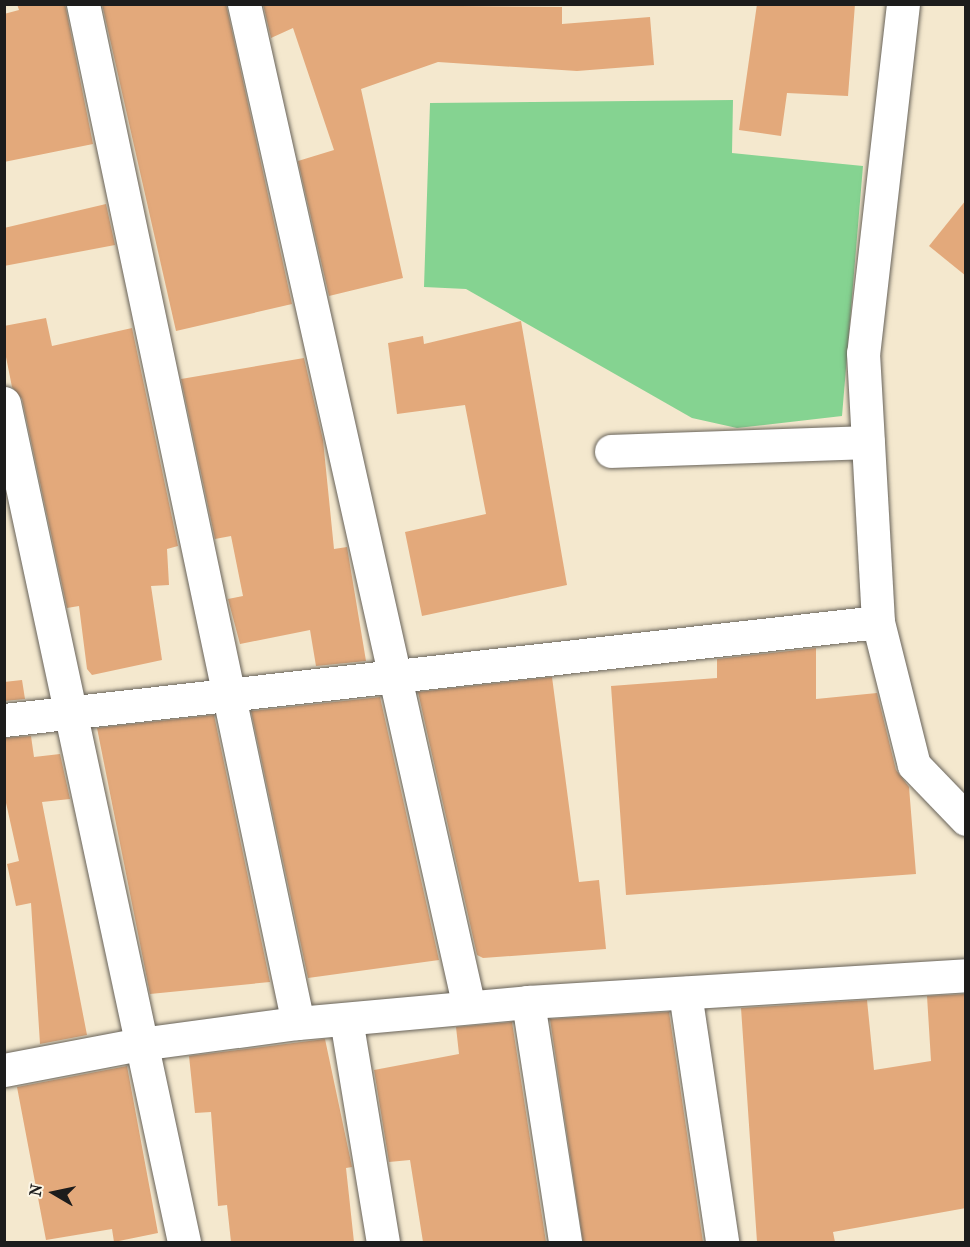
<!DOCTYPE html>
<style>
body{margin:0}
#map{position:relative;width:970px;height:1247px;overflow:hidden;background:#f4e8ce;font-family:"IM FELL French Canon",serif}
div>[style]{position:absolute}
.green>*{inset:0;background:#85d391}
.building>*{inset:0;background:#e3a97b}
.roads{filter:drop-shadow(0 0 2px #68635a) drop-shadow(0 0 2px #68635a)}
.street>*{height:33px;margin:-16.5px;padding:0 16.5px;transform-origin:16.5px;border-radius:16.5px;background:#fff}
span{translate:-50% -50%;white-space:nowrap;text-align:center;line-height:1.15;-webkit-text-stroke:4.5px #fcf5e5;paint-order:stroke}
.frame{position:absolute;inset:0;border:6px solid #1c1c1c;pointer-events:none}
.north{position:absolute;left:24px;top:1163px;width:60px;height:60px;-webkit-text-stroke:4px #fcf5e5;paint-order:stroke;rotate:279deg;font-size:16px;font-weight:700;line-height:24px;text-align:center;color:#1c1c1c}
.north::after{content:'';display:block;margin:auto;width:21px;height:27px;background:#1c1c1c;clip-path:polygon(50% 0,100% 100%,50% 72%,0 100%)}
</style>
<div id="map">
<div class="green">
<div style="clip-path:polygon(733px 100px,732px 153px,863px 166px,842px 416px,737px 428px,692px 418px,466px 289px,424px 287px,430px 103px)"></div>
</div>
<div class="building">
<div style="clip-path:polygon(17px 4px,65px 4px,93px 144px,4px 162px,4px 14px,19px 10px)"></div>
<div style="clip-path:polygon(102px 4px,226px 4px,292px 304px,176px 331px)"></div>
<div style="clip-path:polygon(263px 4px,562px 7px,562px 24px,650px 17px,654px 65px,577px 71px,438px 62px,361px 89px,403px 278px,329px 296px,298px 161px,334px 150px,293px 28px,271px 38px)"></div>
<div style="clip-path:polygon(757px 4px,855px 4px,848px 96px,787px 93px,781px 136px,739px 130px)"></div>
<div style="clip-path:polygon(966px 200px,966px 276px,929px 246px)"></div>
<div style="clip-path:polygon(106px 204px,115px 245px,4px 266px,4px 228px)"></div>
<div style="clip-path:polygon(46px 318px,52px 346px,132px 328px,178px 546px,167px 549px,169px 585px,151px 586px,162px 660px,92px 675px,87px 669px,79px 606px,67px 608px,22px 399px,12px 387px,4px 347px,4px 326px)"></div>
<div style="clip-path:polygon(521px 321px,567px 585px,422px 616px,405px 532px,486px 514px,465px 405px,397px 414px,388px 343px,423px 336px,424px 344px)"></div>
<div style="clip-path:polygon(304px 358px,323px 440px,334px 549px,347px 547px,366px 661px,316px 666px,310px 630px,240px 644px,228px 599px,243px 596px,231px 536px,215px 539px,181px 379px)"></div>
<div style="clip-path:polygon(816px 648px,816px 699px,877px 693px,896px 770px,909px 787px,916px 874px,626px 895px,611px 686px,717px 678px,717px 659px)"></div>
<div style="clip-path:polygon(552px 677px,579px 882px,599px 880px,606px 949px,483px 958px,477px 955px,418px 692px)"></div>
<div style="clip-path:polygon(22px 680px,25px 699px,4px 701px,4px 682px)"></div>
<div style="clip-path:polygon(380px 697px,439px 960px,308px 978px,251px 711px)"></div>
<div style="clip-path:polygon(214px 715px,270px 982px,150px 994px,97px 728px)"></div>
<div style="clip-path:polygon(31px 736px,34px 757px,60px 754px,70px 799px,42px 802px,87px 1035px,40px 1044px,31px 903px,16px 906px,7px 864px,19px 861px,4px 794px,4px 738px)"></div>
<div style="clip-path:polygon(966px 994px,966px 1208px,833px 1232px,835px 1242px,757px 1242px,741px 1008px,867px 1000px,874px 1070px,931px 1061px,927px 996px)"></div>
<div style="clip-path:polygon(669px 1012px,703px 1242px,583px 1242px,550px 1019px)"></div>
<div style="clip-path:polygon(512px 1022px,546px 1242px,423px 1242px,410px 1160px,389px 1162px,374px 1070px,459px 1054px,456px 1027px)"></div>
<div style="clip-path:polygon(325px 1039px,352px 1167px,346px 1168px,354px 1242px,231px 1242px,227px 1205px,218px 1206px,211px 1112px,195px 1113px,189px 1056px)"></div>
<div style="clip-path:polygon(127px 1066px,158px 1233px,114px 1242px,112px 1229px,46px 1240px,17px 1087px)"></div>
</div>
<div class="roads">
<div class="street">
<div style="left:83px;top:4px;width:1041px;rotate:78.09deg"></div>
<div style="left:244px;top:4px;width:1028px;rotate:77.36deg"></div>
<div style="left:903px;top:4px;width:351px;rotate:96.5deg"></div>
<div style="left:863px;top:353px;width:269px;rotate:86.8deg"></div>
<div style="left:878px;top:622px;width:147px;rotate:75.9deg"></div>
<div style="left:914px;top:765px;width:75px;rotate:46.1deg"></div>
<div style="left:4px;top:403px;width:858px;rotate:77.89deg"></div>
<div style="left:611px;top:451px;width:257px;rotate:-2deg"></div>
<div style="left:4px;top:720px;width:879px;rotate:-6.4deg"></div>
<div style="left:685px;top:993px;width:252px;rotate:81.5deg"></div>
<div style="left:528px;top:1002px;width:243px;rotate:81.2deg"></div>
<div style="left:346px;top:1019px;width:226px;rotate:80.6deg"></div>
<div style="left:4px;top:1070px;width:138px;rotate:-10.8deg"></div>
<div style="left:140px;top:1044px;width:159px;rotate:-7.6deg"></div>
<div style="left:298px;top:1023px;width:231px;rotate:-5.2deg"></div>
<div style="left:528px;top:1002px;width:439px;rotate:-3.5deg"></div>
</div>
</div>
<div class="frame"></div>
<div class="north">N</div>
</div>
